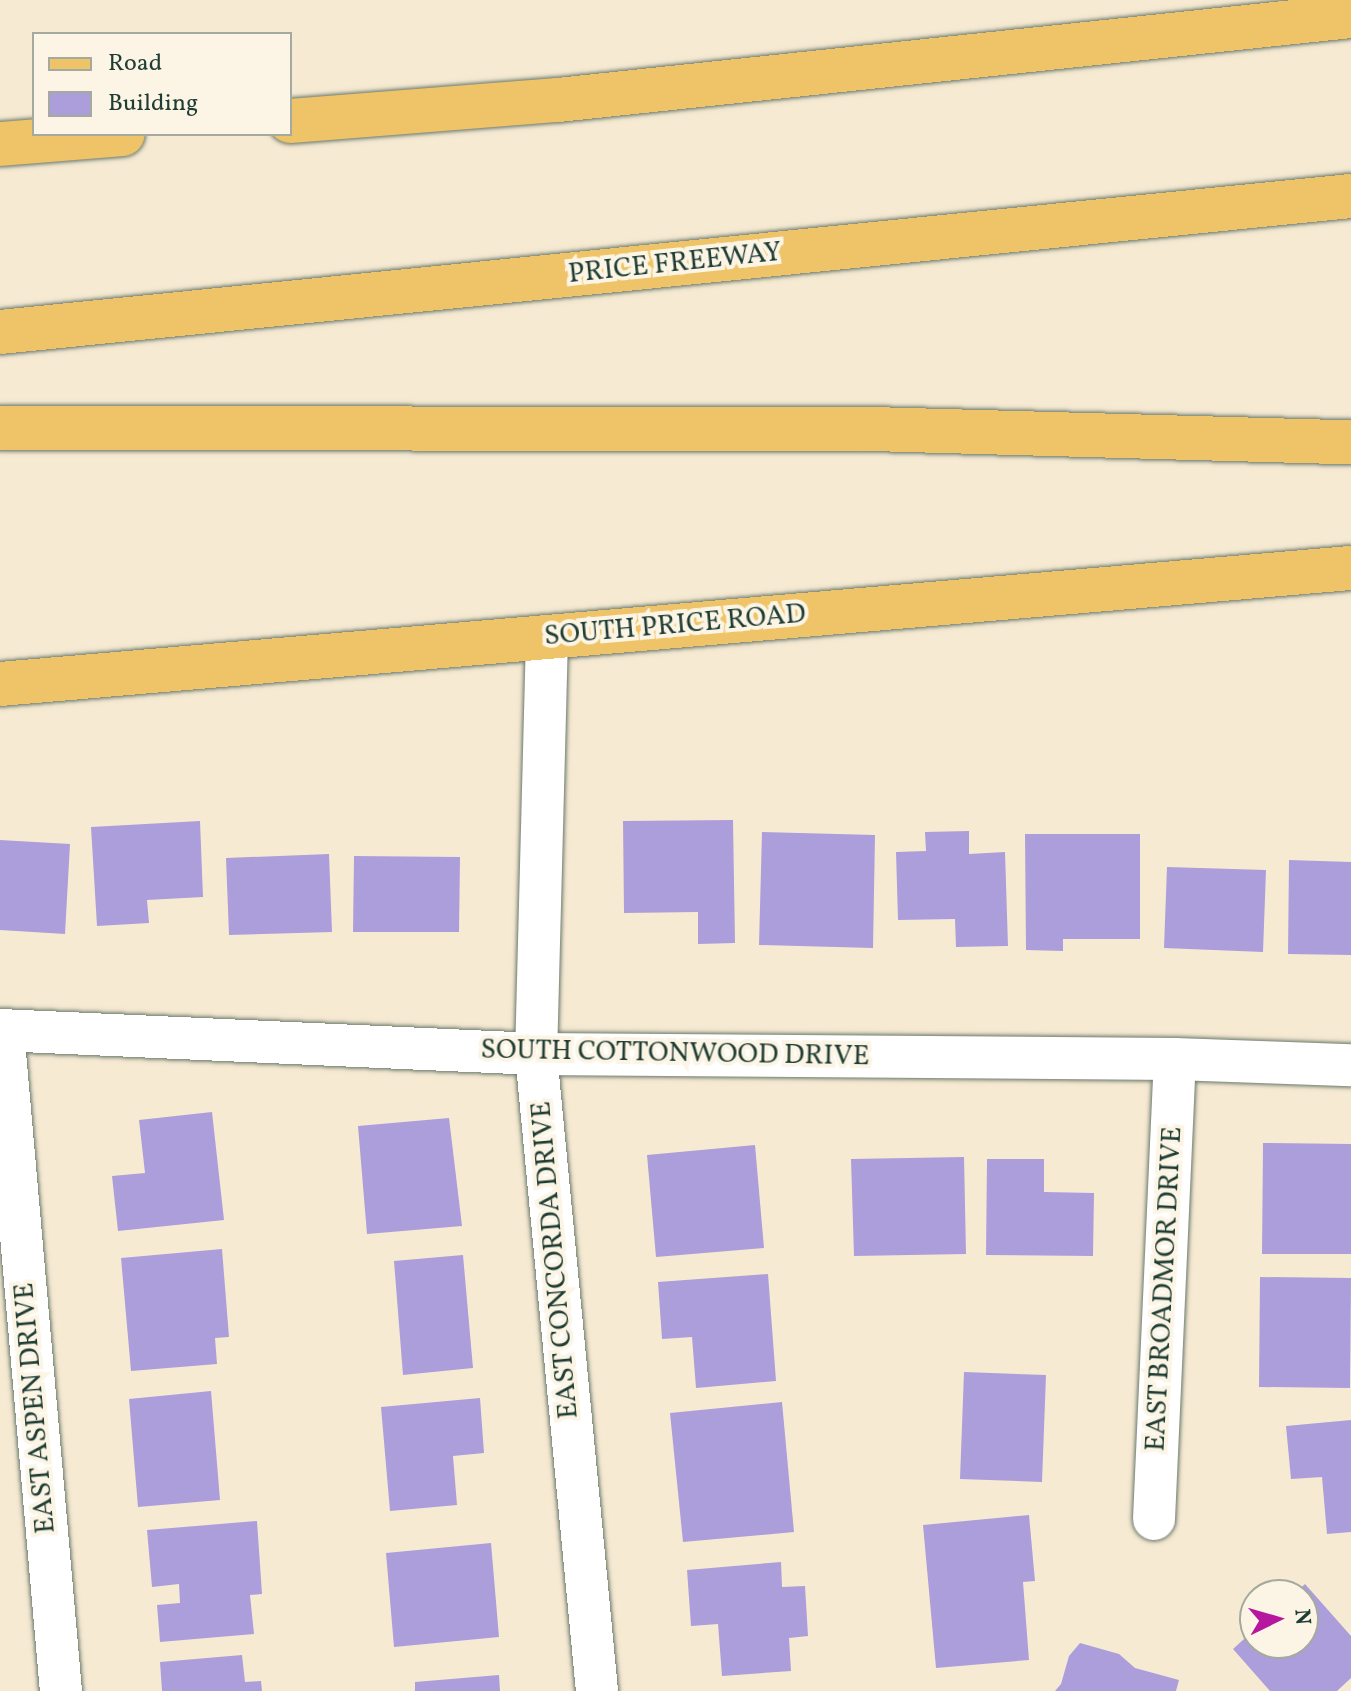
<!DOCTYPE html>
<style>
body{margin:0}
#map{position:relative;width:1351px;height:1691px;overflow:hidden;background:#f7ead3;font-family:Vollkorn,serif}
div>[style]{position:absolute}
.building>*{inset:0;background:#ac9eda}
.roads{filter:drop-shadow(0 0 2px #6b7a6c) drop-shadow(0 0 2px #6b7a6c)}
.minor>*{height:42px;margin:-21px;padding:0 21px;transform-origin:21px;border-radius:21px;background:#fff}
.major>*{height:44px;margin:-22px;padding:0 22px;transform-origin:22px;border-radius:22px;background:#efc469}
.highway>*{height:44px;margin:-22px;padding:0 22px;transform-origin:22px;border-radius:22px;background:#efc469}
span{translate:-50% -50%;white-space:nowrap;text-align:center;line-height:1.15;-webkit-text-stroke:8px #fcf5e5;paint-order:stroke}
.street-label{font-size:28px;color:#1f3d34}
.legend{position:absolute;left:32px;top:32px;width:260px;height:104px;box-sizing:border-box;background:#fcf5e5;border:2px solid #a4ab9e;margin:0;padding:10px 14px;list-style:none;font-size:24px;color:#1f3d34}
.legend li{display:flex;align-items:center;gap:16px;height:40px}
.legend b{width:40px;border:2px solid #a4ab9e}
.north{position:absolute;left:1239px;top:1579px;width:80px;height:80px;box-sizing:border-box;background:#fcf5e5;border:2px solid #a4ab9e;border-radius:50%;rotate:85deg;font-size:22px;font-weight:700;line-height:32px;text-align:center;color:#1f3d34}
.north::after{content:'';display:block;margin:auto;width:28px;height:36px;background:#b5179e;clip-path:polygon(50% 0,100% 100%,50% 72%,0 100%)}
</style>
<div id="map">
<div class="building">
<div style="clip-path:polygon(733px 820px,735px 943px,698px 944px,698px 912px,624px 913px,623px 821px)"></div>
<div style="clip-path:polygon(200px 821px,203px 897px,147px 900px,149px 923px,97px 926px,91px 827px)"></div>
<div style="clip-path:polygon(969px 831px,969px 854px,1005px 852px,1008px 946px,956px 947px,955px 919px,898px 920px,896px 852px,926px 851px,925px 832px)"></div>
<div style="clip-path:polygon(762px 832px,875px 835px,873px 948px,759px 945px)"></div>
<div style="clip-path:polygon(1025px 834px,1140px 834px,1140px 939px,1063px 939px,1063px 951px,1026px 950px)"></div>
<div style="clip-path:polygon(0 840px,70px 844px,65px 934px,0 930px)"></div>
<div style="clip-path:polygon(329px 854px,332px 932px,229px 935px,226px 858px)"></div>
<div style="clip-path:polygon(354px 856px,460px 857px,459px 932px,353px 932px)"></div>
<div style="clip-path:polygon(1289px 860px,1351px 862px,1351px 955px,1288px 954px)"></div>
<div style="clip-path:polygon(1167px 867px,1266px 870px,1263px 952px,1164px 948px)"></div>
<div style="clip-path:polygon(212px 1112px,224px 1220px,118px 1231px,112px 1176px,145px 1173px,139px 1120px)"></div>
<div style="clip-path:polygon(449px 1118px,462px 1226px,367px 1234px,358px 1126px)"></div>
<div style="clip-path:polygon(1263px 1143px,1351px 1144px,1351px 1254px,1262px 1254px)"></div>
<div style="clip-path:polygon(755px 1145px,764px 1248px,656px 1257px,647px 1155px)"></div>
<div style="clip-path:polygon(964px 1157px,966px 1254px,854px 1256px,851px 1159px)"></div>
<div style="clip-path:polygon(987px 1159px,1044px 1159px,1044px 1192px,1094px 1193px,1093px 1256px,986px 1255px)"></div>
<div style="clip-path:polygon(222px 1249px,229px 1337px,215px 1338px,217px 1364px,131px 1371px,121px 1258px)"></div>
<div style="clip-path:polygon(463px 1255px,473px 1368px,403px 1375px,394px 1261px)"></div>
<div style="clip-path:polygon(768px 1274px,776px 1381px,696px 1388px,692px 1337px,662px 1339px,658px 1282px)"></div>
<div style="clip-path:polygon(1260px 1277px,1351px 1278px,1350px 1388px,1259px 1387px)"></div>
<div style="clip-path:polygon(964px 1372px,1046px 1375px,1042px 1482px,960px 1479px)"></div>
<div style="clip-path:polygon(211px 1391px,220px 1500px,138px 1507px,129px 1399px)"></div>
<div style="clip-path:polygon(480px 1398px,484px 1453px,453px 1456px,457px 1505px,390px 1511px,381px 1407px)"></div>
<div style="clip-path:polygon(782px 1402px,794px 1532px,683px 1542px,670px 1413px)"></div>
<div style="clip-path:polygon(1351px 1420px,1351px 1532px,1327px 1534px,1322px 1477px,1291px 1479px,1286px 1426px)"></div>
<div style="clip-path:polygon(1029px 1515px,1035px 1581px,1023px 1582px,1029px 1660px,936px 1668px,923px 1525px)"></div>
<div style="clip-path:polygon(257px 1521px,262px 1594px,250px 1595px,254px 1634px,160px 1642px,157px 1605px,180px 1603px,179px 1584px,152px 1587px,147px 1530px)"></div>
<div style="clip-path:polygon(491px 1543px,499px 1637px,394px 1647px,386px 1553px)"></div>
<div style="clip-path:polygon(781px 1562px,782px 1587px,805px 1586px,808px 1636px,789px 1638px,791px 1671px,722px 1676px,718px 1624px,691px 1626px,687px 1570px)"></div>
<div style="clip-path:polygon(1305px 1584px,1351px 1636px,1351px 1678px,1337px 1691px,1270px 1691px,1233px 1649px,1255px 1629px,1255px 1643px,1303px 1643px,1303px 1595px,1293px 1595px)"></div>
<div style="clip-path:polygon(1080px 1643px,1119px 1654px,1135px 1668px,1179px 1680px,1176px 1691px,1055px 1691px,1061px 1684px,1069px 1656px)"></div>
<div style="clip-path:polygon(242px 1655px,245px 1682px,261px 1681px,262px 1691px,162px 1691px,160px 1662px)"></div>
<div style="clip-path:polygon(499px 1675px,500px 1691px,415px 1691px,415px 1682px)"></div>
</div>
<div class="roads">
<div class="minor">
<div style="left:547px;top:637px;width:417px;rotate:91.5deg"></div>
<div style="left:536px;top:1054px;width:640px;rotate:84.53deg"></div>
<div style="left:0;top:1030px;width:537px;rotate:2.56deg"></div>
<div style="left:536px;top:1054px;width:639px;rotate:0.45deg"></div>
<div style="left:1175px;top:1059px;width:176px;rotate:2deg"></div>
<div style="left:3px;top:1030px;width:664px;rotate:84.99deg"></div>
<div style="left:1154px;top:1519px;width:460px;rotate:-87.4deg"></div>
</div>
<div class="major">
<div style="left:0;top:684px;width:1356px;rotate:-4.91deg"></div>
</div>
<div class="highway">
<div style="left:290px;top:121px;width:269px;rotate:-4.5deg"></div>
<div style="left:558px;top:100px;width:797px;rotate:-6.05deg"></div>
<div style="left:0;top:144px;width:123px;rotate:-4.6deg"></div>
<div style="left:0;top:332px;width:1358px;rotate:-5.75deg"></div>
<div style="left:0;top:428px;width:872px;rotate:0.07deg"></div>
<div style="left:872px;top:429px;width:479px;rotate:1.6deg"></div>
</div>
</div>
<div class="street-label">
<span style="left:675px;top:264px;rotate:-6deg">PRICE FREEWAY</span>
<span style="left:675px;top:626px;rotate:-5deg">SOUTH PRICE ROAD</span>
<span style="left:675px;top:1054px;rotate:1deg">SOUTH COTTONWOOD DRIVE</span>
<span style="left:556px;top:1260px;rotate:-95deg">EAST CONCORDA DRIVE</span>
<span style="left:1165px;top:1289px;rotate:-87deg">EAST BROADMOR DRIVE</span>
<span style="left:36px;top:1408px;rotate:-95deg">EAST ASPEN DRIVE</span>
</div>
<ul class="legend">
<li><b style="height:10px;background:#efc469"></b>Road</li>
<li><b style="height:22px;background:#ac9eda"></b>Building</li>
</ul>
<div class="north">N</div>
</div>
